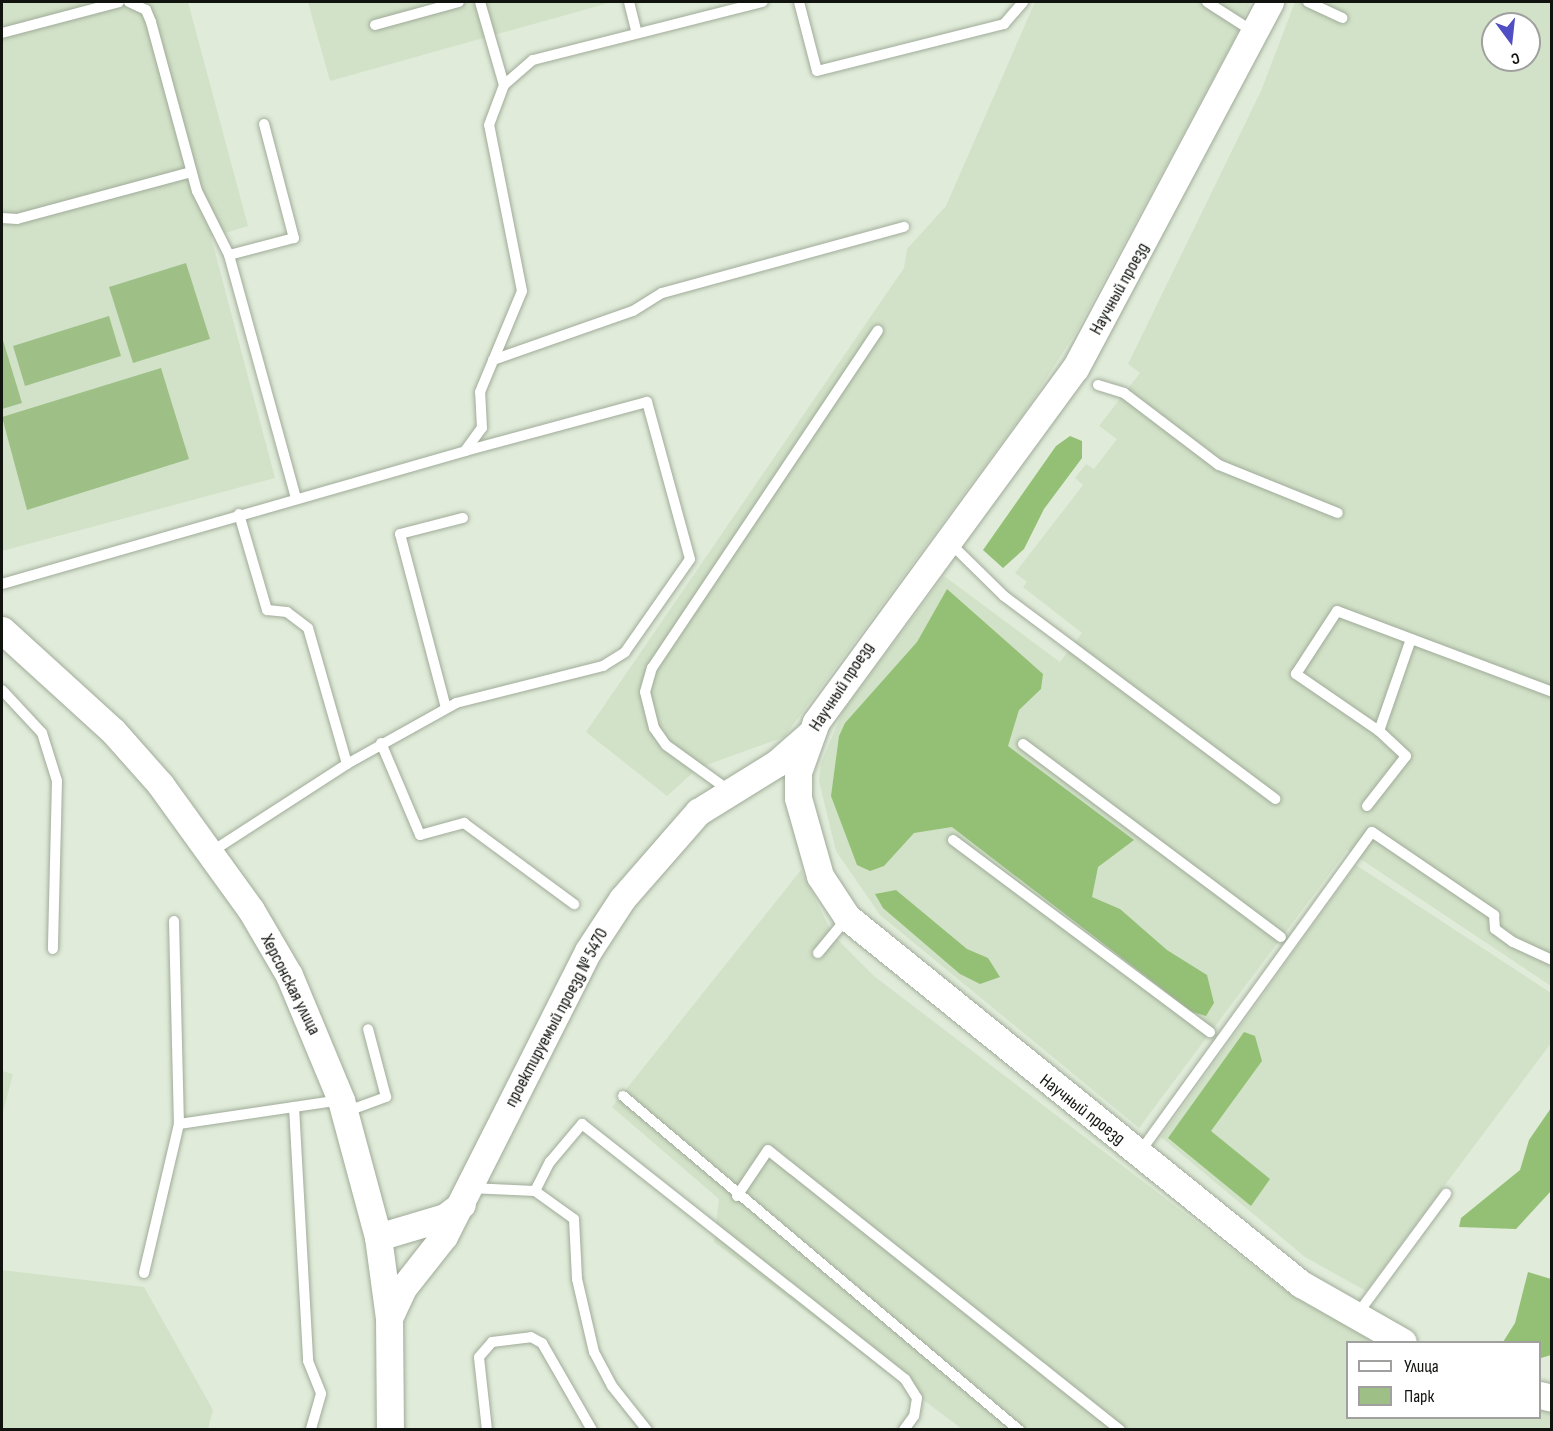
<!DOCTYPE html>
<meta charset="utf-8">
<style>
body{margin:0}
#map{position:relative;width:1553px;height:1431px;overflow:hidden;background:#e0ebd9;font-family:"Sofia Sans Condensed",sans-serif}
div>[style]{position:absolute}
.built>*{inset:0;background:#d2e2c8}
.green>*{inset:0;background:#9ec087}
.forest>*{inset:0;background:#94c076}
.roads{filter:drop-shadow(0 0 2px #a0ab99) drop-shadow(0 0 2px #a0ab99)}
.service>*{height:10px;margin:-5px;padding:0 5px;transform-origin:5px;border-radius:5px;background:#fff}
.tertiary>*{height:27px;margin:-13.5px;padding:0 13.5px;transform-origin:13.5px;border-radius:13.5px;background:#fff}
span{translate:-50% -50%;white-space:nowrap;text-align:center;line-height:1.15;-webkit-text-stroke:4.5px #fff;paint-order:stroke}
.street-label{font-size:18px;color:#11140e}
.frame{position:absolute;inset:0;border:3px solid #11140e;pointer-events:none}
.legend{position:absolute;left:1346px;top:1341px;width:195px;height:78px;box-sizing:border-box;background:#fff;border:2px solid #a0a19f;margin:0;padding:8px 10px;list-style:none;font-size:18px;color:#11140e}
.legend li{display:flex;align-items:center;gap:12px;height:30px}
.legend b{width:30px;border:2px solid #a0a19f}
.north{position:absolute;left:1481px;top:12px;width:60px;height:60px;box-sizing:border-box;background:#fff;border:2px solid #a0a19f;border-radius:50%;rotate:165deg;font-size:16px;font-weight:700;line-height:24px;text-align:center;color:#11140e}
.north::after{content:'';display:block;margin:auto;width:21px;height:27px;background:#504ec5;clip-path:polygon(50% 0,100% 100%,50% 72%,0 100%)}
</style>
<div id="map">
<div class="built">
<div style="clip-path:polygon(2px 2px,188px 2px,248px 226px,211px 237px,275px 478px,2px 551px)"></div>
<div style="clip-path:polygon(308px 2px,612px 2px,330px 81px)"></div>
<div style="clip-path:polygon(1035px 2px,1250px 2px,1235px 38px,1076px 332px,1026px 410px,784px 737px,698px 768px,667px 796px,586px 732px,904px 268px,907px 249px,946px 206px)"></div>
<div style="clip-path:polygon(evenodd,1295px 2px,1551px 2px,1551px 986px,1347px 850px,1139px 1128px,880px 915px,836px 851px,819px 781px,821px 763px,843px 711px,944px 576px,1060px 662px,1082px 633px,1023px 587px,1027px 582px,1015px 573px,1083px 485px,1075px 478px,1086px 464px,1094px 469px,1117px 439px,1099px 426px,1140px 373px,1128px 364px,1261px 91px,1295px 2px,1493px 24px,1529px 24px,1529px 60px,1493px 60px,1493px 24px)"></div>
<div style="clip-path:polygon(1356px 865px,1551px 993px,1551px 1043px,1366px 1291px,1305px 1257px,1161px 1137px)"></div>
<div style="clip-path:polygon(801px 870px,833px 935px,874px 976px,1293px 1296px,1375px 1342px,1348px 1342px,1348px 1418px,1540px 1418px,1540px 1409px,1551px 1412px,1551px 1429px,962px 1429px,714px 1242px,719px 1199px,612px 1107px)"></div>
<div style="clip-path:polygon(2px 1071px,13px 1074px,2px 1116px)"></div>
<div style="clip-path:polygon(2px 1270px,144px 1287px,213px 1410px,208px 1429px,2px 1429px)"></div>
</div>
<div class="green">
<div style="clip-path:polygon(186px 263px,210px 339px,133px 363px,109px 287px)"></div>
<div style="clip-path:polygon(109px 316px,121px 356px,25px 386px,13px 346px)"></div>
<div style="clip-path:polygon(2px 337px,22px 403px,2px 409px)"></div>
<div style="clip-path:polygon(161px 368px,189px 459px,27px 510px,2px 417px)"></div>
</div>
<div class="forest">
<div style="clip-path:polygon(1070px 436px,1082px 441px,1082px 458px,1044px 509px,1024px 549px,1003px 568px,983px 550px,1056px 446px)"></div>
<div style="clip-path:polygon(947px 589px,1043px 674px,1041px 689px,1019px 710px,1008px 746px,1134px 840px,1098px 867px,1092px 897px,1120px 909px,1167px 950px,1207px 975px,1214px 1003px,1206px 1016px,1192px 1012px,952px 827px,914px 833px,884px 866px,870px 871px,857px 865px,831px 796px,839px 736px,845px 723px,917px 642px)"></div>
<div style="clip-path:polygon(896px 890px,967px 949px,988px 958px,1000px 977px,980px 984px,960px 974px,883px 908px,875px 894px)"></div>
<div style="clip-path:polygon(1244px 1032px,1255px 1036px,1262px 1061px,1211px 1131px,1270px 1179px,1251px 1206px,1168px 1138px)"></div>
<div style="clip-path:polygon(1551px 1108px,1551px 1191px,1516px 1229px,1459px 1227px,1461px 1218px,1520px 1170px,1529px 1140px)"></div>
<div style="clip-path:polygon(1528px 1272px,1551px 1279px,1551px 1355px,1541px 1358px,1540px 1342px,1503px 1342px,1515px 1323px)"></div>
</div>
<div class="roads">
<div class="service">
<div style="left:129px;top:2px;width:19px;rotate:25deg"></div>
<div style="left:146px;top:10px;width:13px;rotate:67deg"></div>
<div style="left:151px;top:22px;width:175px;rotate:74.8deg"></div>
<div style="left:197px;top:191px;width:72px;rotate:63.4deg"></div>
<div style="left:480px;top:2px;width:86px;rotate:73.9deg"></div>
<div style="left:629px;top:2px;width:32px;rotate:76deg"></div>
<div style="left:799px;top:2px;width:71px;rotate:75.4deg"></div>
<div style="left:817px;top:71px;width:193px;rotate:-14.1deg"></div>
<div style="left:1004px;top:24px;width:29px;rotate:-49deg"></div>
<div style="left:1207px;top:2px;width:56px;rotate:32.6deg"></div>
<div style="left:1308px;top:2px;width:38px;rotate:25deg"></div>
<div style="left:375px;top:25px;width:87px;rotate:-15.3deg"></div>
<div style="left:2px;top:33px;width:121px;rotate:-14.8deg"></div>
<div style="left:264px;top:124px;width:118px;rotate:75.3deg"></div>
<div style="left:294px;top:238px;width:67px;rotate:165.3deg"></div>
<div style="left:229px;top:255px;width:252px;rotate:74.6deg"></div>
<div style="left:2px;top:218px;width:15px;rotate:4deg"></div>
<div style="left:17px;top:219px;width:180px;rotate:-15.1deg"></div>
<div style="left:493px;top:360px;width:148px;rotate:-19.3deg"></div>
<div style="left:633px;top:311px;width:34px;rotate:-32deg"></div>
<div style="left:662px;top:293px;width:251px;rotate:-15.3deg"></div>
<div style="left:1098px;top:385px;width:27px;rotate:17deg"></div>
<div style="left:1124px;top:393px;width:119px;rotate:37.2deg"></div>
<div style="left:1219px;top:465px;width:128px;rotate:22deg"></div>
<div style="left:948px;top:541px;width:78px;rotate:44.5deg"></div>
<div style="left:1004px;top:596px;width:339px;rotate:36.8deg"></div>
<div style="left:2px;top:584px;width:482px;rotate:-16deg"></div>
<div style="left:465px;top:451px;width:29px;rotate:-54deg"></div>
<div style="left:482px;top:428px;width:36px;rotate:-93deg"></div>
<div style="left:480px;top:392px;width:109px;rotate:-67.4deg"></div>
<div style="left:522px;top:291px;width:169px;rotate:-101.2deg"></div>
<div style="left:489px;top:125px;width:43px;rotate:-69.4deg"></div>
<div style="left:504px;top:85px;width:38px;rotate:-41deg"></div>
<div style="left:533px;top:60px;width:237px;rotate:-14.2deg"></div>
<div style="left:2px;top:690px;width:59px;rotate:47.1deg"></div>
<div style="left:42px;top:733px;width:50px;rotate:72.6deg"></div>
<div style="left:57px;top:781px;width:168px;rotate:91.4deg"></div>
<div style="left:446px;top:708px;width:180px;rotate:-104.8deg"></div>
<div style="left:400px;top:534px;width:65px;rotate:-14.3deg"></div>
<div style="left:1379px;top:731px;width:101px;rotate:-145.5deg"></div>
<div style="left:1296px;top:674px;width:75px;rotate:-56.9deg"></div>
<div style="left:1337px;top:611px;width:230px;rotate:20.6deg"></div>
<div style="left:381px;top:743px;width:100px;rotate:67deg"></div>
<div style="left:420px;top:835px;width:46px;rotate:-15.3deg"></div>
<div style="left:464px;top:823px;width:137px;rotate:36.4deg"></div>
<div style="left:1023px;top:744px;width:322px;rotate:36.8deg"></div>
<div style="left:347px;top:764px;width:125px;rotate:-29.2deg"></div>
<div style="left:456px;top:703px;width:152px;rotate:-14.1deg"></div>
<div style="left:603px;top:666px;width:26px;rotate:-32deg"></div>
<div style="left:625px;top:652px;width:113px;rotate:-55deg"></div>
<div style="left:690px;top:559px;width:163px;rotate:-105.3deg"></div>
<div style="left:647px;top:402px;width:188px;rotate:164.9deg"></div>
<div style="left:727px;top:789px;width:75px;rotate:-144.2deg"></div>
<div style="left:666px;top:745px;width:21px;rotate:-125deg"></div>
<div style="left:654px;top:728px;width:37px;rotate:-104deg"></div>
<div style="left:645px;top:692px;width:25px;rotate:-74deg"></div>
<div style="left:652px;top:668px;width:406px;rotate:-56.2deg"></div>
<div style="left:1367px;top:806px;width:63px;rotate:-52deg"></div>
<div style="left:1406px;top:756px;width:37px;rotate:-137deg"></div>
<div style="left:1379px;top:731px;width:94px;rotate:-70.8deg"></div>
<div style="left:953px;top:840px;width:321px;rotate:36.8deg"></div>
<div style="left:211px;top:852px;width:162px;rotate:-32.9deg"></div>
<div style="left:347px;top:764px;width:141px;rotate:-106deg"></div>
<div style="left:308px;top:628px;width:26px;rotate:-143deg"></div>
<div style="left:287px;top:612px;width:20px;rotate:-174deg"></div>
<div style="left:267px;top:610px;width:100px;rotate:-106.3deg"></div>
<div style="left:174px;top:921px;width:203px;rotate:88.6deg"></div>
<div style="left:818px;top:953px;width:45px;rotate:-50.4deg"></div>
<div style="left:623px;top:1096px;width:518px;rotate:40.15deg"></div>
<div style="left:294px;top:1107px;width:254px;rotate:86.8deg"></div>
<div style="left:308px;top:1361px;width:35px;rotate:68deg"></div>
<div style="left:321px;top:1394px;width:37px;rotate:106deg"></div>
<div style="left:345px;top:1112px;width:44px;rotate:-20.1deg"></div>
<div style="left:386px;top:1097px;width:70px;rotate:-104.8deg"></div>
<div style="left:1140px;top:1152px;width:395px;rotate:-54.1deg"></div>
<div style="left:1372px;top:832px;width:148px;rotate:34.2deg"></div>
<div style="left:1494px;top:915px;width:14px;rotate:86deg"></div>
<div style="left:1495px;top:929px;width:22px;rotate:36deg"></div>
<div style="left:1513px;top:942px;width:43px;rotate:24.8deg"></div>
<div style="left:470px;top:1188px;width:65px;rotate:2.6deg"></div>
<div style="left:535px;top:1191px;width:48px;rotate:35.7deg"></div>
<div style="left:574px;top:1219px;width:60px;rotate:87.1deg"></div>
<div style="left:577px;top:1279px;width:75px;rotate:76.9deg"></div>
<div style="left:594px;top:1352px;width:38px;rotate:62deg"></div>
<div style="left:612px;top:1386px;width:56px;rotate:51.5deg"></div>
<div style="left:535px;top:1191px;width:33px;rotate:-63deg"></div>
<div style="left:550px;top:1162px;width:50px;rotate:-49.9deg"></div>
<div style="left:582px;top:1124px;width:412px;rotate:38.3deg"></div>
<div style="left:905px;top:1379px;width:22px;rotate:58deg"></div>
<div style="left:917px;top:1398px;width:18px;rotate:99deg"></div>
<div style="left:914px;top:1416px;width:17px;rotate:126deg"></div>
<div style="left:737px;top:1196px;width:55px;rotate:-56deg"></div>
<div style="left:768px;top:1150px;width:450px;rotate:38.5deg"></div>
<div style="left:144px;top:1273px;width:153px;rotate:-76.8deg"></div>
<div style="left:179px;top:1124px;width:164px;rotate:-8.4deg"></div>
<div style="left:1356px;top:1316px;width:152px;rotate:-53.6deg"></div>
<div style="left:487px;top:1430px;width:73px;rotate:-96.3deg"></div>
<div style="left:479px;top:1357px;width:20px;rotate:-49deg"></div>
<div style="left:492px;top:1342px;width:39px;rotate:-7deg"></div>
<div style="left:531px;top:1337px;width:13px;rotate:29deg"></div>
<div style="left:542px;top:1343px;width:100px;rotate:60.1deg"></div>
</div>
<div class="tertiary">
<div style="left:1270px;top:2px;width:415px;rotate:118deg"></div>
<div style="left:1075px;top:368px;width:439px;rotate:126.2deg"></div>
<div style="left:816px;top:722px;width:53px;rotate:109.8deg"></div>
<div style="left:798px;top:772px;width:26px;rotate:90deg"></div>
<div style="left:798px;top:798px;width:81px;rotate:74.2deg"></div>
<div style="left:820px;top:876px;width:49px;rotate:56.6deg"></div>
<div style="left:847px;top:917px;width:584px;rotate:38.95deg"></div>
<div style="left:1301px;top:1284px;width:117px;rotate:29.6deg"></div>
<div style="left:2px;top:630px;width:150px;rotate:42.3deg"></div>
<div style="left:113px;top:731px;width:71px;rotate:48.4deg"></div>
<div style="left:160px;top:784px;width:155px;rotate:54.2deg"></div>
<div style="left:251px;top:910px;width:75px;rotate:59.7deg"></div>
<div style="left:289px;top:975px;width:135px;rotate:67.4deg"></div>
<div style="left:341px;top:1100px;width:142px;rotate:74.9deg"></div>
<div style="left:378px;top:1237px;width:82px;rotate:82.3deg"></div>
<div style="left:389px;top:1318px;width:112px;rotate:89.5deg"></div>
<div style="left:378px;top:1237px;width:70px;rotate:-16.6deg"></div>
<div style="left:445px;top:1217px;width:21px;rotate:-37deg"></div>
<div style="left:389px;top:1318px;width:33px;rotate:-65deg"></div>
<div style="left:403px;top:1288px;width:66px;rotate:-51.7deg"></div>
<div style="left:444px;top:1236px;width:319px;rotate:-63.2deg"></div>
<div style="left:588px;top:951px;width:62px;rotate:-56.8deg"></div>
<div style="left:622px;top:899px;width:116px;rotate:-48.9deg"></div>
<div style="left:698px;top:812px;width:93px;rotate:-31.8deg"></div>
<div style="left:777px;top:763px;width:44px;rotate:-41.3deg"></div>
<div style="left:1540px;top:1395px;width:12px;rotate:14deg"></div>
</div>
</div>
<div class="street-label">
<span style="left:1120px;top:289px;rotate:-61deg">Научный проезд</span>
<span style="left:842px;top:687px;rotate:-57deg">Научный проезд</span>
<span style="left:290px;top:985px;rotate:63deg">Херсонская улица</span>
<span style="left:557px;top:1018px;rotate:-62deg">проектируемый проезд № 5470</span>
<span style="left:1082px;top:1110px;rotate:38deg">Научный проезд</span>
</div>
<div class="frame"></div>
<ul class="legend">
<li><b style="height:8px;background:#fff"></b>Улица</li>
<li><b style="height:16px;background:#9ec087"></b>Парк</li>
</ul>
<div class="north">С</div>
</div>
